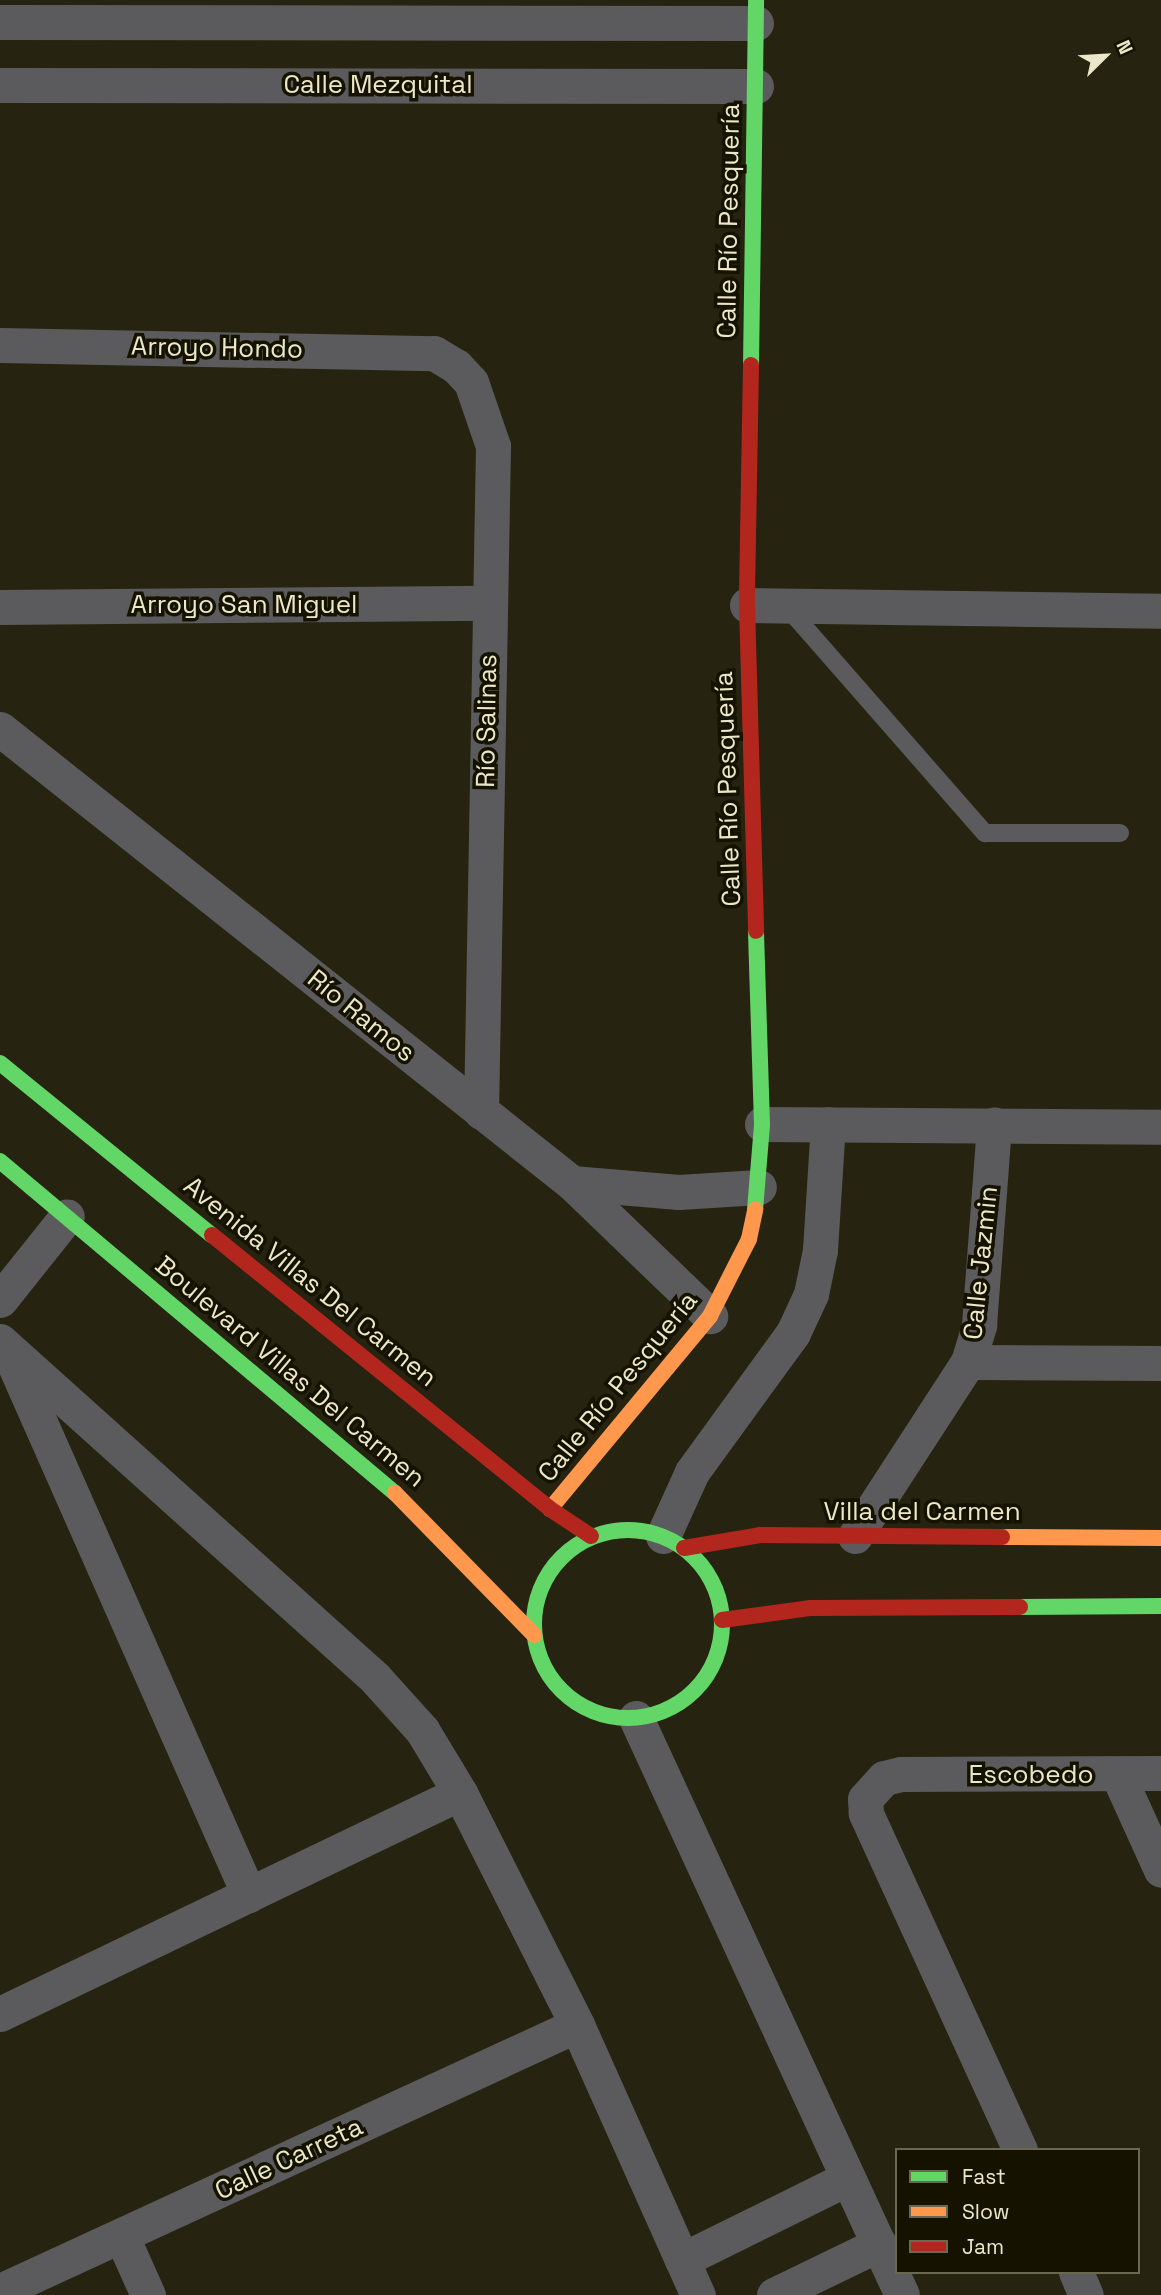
<!DOCTYPE html>
<meta charset="utf-8">
<style>
body{margin:0}
#map{position:relative;width:1161px;height:2295px;overflow:hidden;background:#262411;font-family:"Space Grotesk",sans-serif}
div>[style]{position:absolute}
.lane>*{height:18px;margin:-9px;padding:0 9px;transform-origin:9px;border-radius:9px;background:#5b5b5d}
.street>*{height:35px;margin:-17.5px;padding:0 17.5px;transform-origin:17.5px;border-radius:17.5px;background:#5b5b5d}
.fast>*{height:16px;margin:-8px;padding:0 8px;transform-origin:8px;border-radius:8px;background:#63d668}
.fast>.ring{margin:-8px;padding:0;box-sizing:content-box;background:none;border:16px solid #63d668;border-radius:50%}
.slow>*{height:16px;margin:-8px;padding:0 8px;transform-origin:8px;border-radius:8px;background:#ff974d}
.jam>*{height:16px;margin:-8px;padding:0 8px;transform-origin:8px;border-radius:8px;background:#b3261e}
span{translate:-50% -50%;white-space:nowrap;text-align:center;line-height:1.15;-webkit-text-stroke:7px #151200;paint-order:stroke}
.street-label{font-size:26px;color:#ebe8c9}
.legend{position:absolute;left:895px;top:2148px;width:245px;height:126px;box-sizing:border-box;background:#151200;border:2px solid #6b6850;margin:0;padding:9px 12px;list-style:none;font-size:21px;color:#ebe8c9}
.legend li{display:flex;align-items:center;gap:14px;height:35px}
.legend b{width:35px;border:2px solid #6b6850}
.north{position:absolute;left:1070px;top:21px;width:70px;height:70px;-webkit-text-stroke:5px #151200;paint-order:stroke;rotate:66deg;font-size:19px;font-weight:700;line-height:28px;text-align:center;color:#ebe8c9}
.north::after{content:'';display:block;margin:auto;width:24px;height:32px;background:#ebe8c9;clip-path:polygon(50% 0,100% 100%,50% 72%,0 100%)}
</style>
<div id="map">
<div class="lane">
<div style="left:786px;top:606px;width:302px;rotate:48.8deg"></div>
<div style="left:985px;top:833px;width:135px"></div>
</div>
<div class="street">
<div style="left:0;top:22px;width:756px;rotate:0.08deg"></div>
<div style="left:0;top:85px;width:756px;rotate:0.08deg"></div>
<div style="left:0;top:345px;width:434px;rotate:1.1deg"></div>
<div style="left:434px;top:353px;width:26px;rotate:31deg"></div>
<div style="left:456px;top:366px;width:22px;rotate:47deg"></div>
<div style="left:471px;top:382px;width:68px;rotate:71deg"></div>
<div style="left:493px;top:446px;width:666px;rotate:91.03deg"></div>
<div style="left:747px;top:605px;width:414px;rotate:0.8deg"></div>
<div style="left:0;top:607px;width:488px;rotate:-0.5deg"></div>
<div style="left:0;top:729px;width:730px;rotate:38.44deg"></div>
<div style="left:572px;top:1183px;width:192px;rotate:43.9deg"></div>
<div style="left:762px;top:1124px;width:399px;rotate:0.4deg"></div>
<div style="left:572px;top:1183px;width:107px;rotate:4.8deg"></div>
<div style="left:679px;top:1192px;width:80px;rotate:-3.6deg"></div>
<div style="left:0;top:1300px;width:107px;rotate:-51.4deg"></div>
<div style="left:0;top:1341px;width:504px;rotate:41.94deg"></div>
<div style="left:375px;top:1678px;width:70px;rotate:47.9deg"></div>
<div style="left:422px;top:1730px;width:74px;rotate:58.9deg"></div>
<div style="left:460px;top:1793px;width:260px;rotate:63.2deg"></div>
<div style="left:577px;top:2025px;width:296px;rotate:65.9deg"></div>
<div style="left:12px;top:1359px;width:586px;rotate:66.15deg"></div>
<div style="left:968px;top:1362px;width:193px;rotate:0.3deg"></div>
<div style="left:663px;top:1536px;width:70px;rotate:-65.6deg"></div>
<div style="left:692px;top:1472px;width:172px;rotate:-54deg"></div>
<div style="left:793px;top:1333px;width:43px;rotate:-65.2deg"></div>
<div style="left:811px;top:1294px;width:45px;rotate:-78.4deg"></div>
<div style="left:820px;top:1250px;width:126px;rotate:-86.4deg"></div>
<div style="left:855px;top:1536px;width:207px;rotate:-57deg"></div>
<div style="left:968px;top:1362px;width:39px;rotate:-73deg"></div>
<div style="left:979px;top:1325px;width:201px;rotate:-85.7deg"></div>
<div style="left:636px;top:1718px;width:635px;rotate:65.25deg"></div>
<div style="left:1118px;top:1775px;width:104px;rotate:65.6deg"></div>
<div style="left:0;top:2014px;width:510px;rotate:-25.66deg"></div>
<div style="left:1020px;top:2150px;width:371px;rotate:-114.6deg"></div>
<div style="left:866px;top:1813px;width:14px;rotate:-94deg"></div>
<div style="left:865px;top:1799px;width:28px;rotate:-48deg"></div>
<div style="left:884px;top:1778px;width:17px;rotate:-13deg"></div>
<div style="left:901px;top:1774px;width:260px;rotate:-0.2deg"></div>
<div style="left:122px;top:2237px;width:64px;rotate:65.9deg"></div>
<div style="left:682px;top:2260px;width:185px;rotate:-26.3deg"></div>
<div style="left:1076px;top:2272px;width:25px;rotate:67deg"></div>
<div style="left:0;top:2291px;width:635px;rotate:-24.75deg"></div>
<div style="left:774px;top:2295px;width:117px;rotate:-25.9deg"></div>
</div>
<div class="fast">
<div style="left:751px;top:365px;width:365px;rotate:-89.2deg"></div>
<div style="left:0;top:1063px;width:273px;rotate:39.1deg"></div>
<div style="left:0;top:1161px;width:516px;rotate:40.05deg"></div>
<div style="left:755px;top:1210px;width:86px;rotate:-85.3deg"></div>
<div style="left:762px;top:1124px;width:193px;rotate:-91.8deg"></div>
<div class="ring" style="left:534px;top:1530px;width:172px;height:172px"></div>
<div style="left:1020px;top:1607px;width:141px;rotate:-0.4deg"></div>
</div>
<div class="slow">
<div style="left:395px;top:1493px;width:199px;rotate:45.6deg"></div>
<div style="left:550px;top:1509px;width:251px;rotate:-50.3deg"></div>
<div style="left:710px;top:1316px;width:86px;rotate:-63.1deg"></div>
<div style="left:749px;top:1239px;width:30px;rotate:-78deg"></div>
<div style="left:1002px;top:1537px;width:159px;rotate:0.4deg"></div>
</div>
<div class="jam">
<div style="left:751px;top:365px;width:240px;rotate:91deg"></div>
<div style="left:747px;top:605px;width:326px;rotate:88.4deg"></div>
<div style="left:212px;top:1235px;width:435px;rotate:39deg"></div>
<div style="left:550px;top:1509px;width:49px;rotate:33.4deg"></div>
<div style="left:684px;top:1548px;width:77px;rotate:-9.7deg"></div>
<div style="left:760px;top:1535px;width:242px;rotate:0.5deg"></div>
<div style="left:722px;top:1620px;width:90px;rotate:-7.7deg"></div>
<div style="left:811px;top:1608px;width:209px;rotate:-0.3deg"></div>
</div>
<div class="street-label">
<span style="left:378px;top:85px">Calle Mezquital</span>
<span style="left:729px;top:221px;rotate:-89deg">Calle Río Pesquería</span>
<span style="left:217px;top:348px;rotate:1deg">Arroyo Hondo</span>
<span style="left:244px;top:605px">Arroyo San Miguel</span>
<span style="left:487px;top:721px;rotate:-89deg">Río Salinas</span>
<span style="left:728px;top:789px;rotate:-92deg">Calle Río Pesquería</span>
<span style="left:361px;top:1016px;rotate:39deg">Río Ramos</span>
<span style="left:981px;top:1263px;rotate:-84deg">Calle Jazmin</span>
<span style="left:310px;top:1282px;rotate:39deg">Avenida Villas Del Carmen</span>
<span style="left:290px;top:1372px;rotate:40deg">Boulevard Villas Del Carmen</span>
<span style="left:618px;top:1387px;rotate:-51deg">Calle Río Pesquería</span>
<span style="left:922px;top:1512px">Villa del Carmen</span>
<span style="left:1031px;top:1775px">Escobedo</span>
<span style="left:289px;top:2159px;rotate:-25deg">Calle Carreta</span>
</div>
<ul class="legend">
<li><b style="height:9px;background:#63d668"></b>Fast</li>
<li><b style="height:9px;background:#ff974d"></b>Slow</li>
<li><b style="height:9px;background:#b3261e"></b>Jam</li>
</ul>
<div class="north">N</div>
</div>
